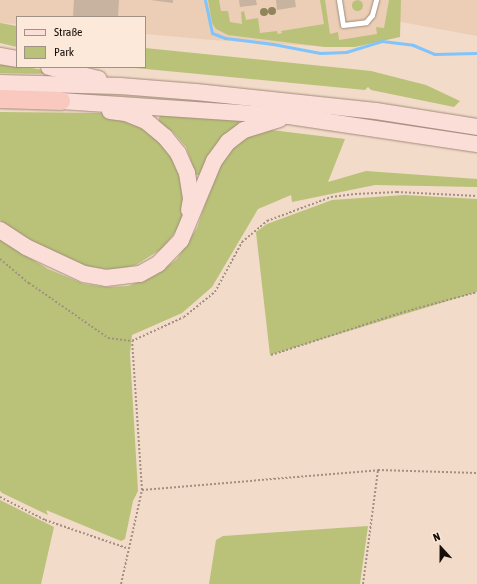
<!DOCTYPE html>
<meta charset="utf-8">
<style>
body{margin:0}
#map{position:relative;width:477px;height:584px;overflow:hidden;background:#f2dbc9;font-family:"Asap Condensed",sans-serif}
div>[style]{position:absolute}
.built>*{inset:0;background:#ecceb7}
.green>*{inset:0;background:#b9c278}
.round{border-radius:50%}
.stream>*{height:3px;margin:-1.5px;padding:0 1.5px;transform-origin:1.5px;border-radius:1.5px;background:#7fc4fa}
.building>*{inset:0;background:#c8b2a0}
.path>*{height:2px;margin-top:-1px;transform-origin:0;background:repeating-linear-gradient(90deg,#a29183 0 2px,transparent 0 4px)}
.roads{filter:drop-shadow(0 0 1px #a18b7b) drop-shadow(0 0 1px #a18b7b)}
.lane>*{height:5px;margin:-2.5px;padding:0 2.5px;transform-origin:2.5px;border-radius:2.5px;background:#fff}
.primary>*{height:16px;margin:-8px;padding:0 8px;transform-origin:8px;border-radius:8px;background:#fbded8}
.highway>*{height:18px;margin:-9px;padding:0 9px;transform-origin:9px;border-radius:9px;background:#f9c8be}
.trees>*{width:8px;height:8px;margin:-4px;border-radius:50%;background:#8e865a}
span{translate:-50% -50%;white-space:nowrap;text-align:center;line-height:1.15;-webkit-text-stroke:4px #fce9da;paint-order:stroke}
.legend{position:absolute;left:16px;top:16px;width:130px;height:52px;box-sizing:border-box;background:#fce9da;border:1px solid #a09286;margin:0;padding:5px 7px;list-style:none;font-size:12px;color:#170f09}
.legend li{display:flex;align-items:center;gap:8px;height:20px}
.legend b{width:20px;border:1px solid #a09286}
.north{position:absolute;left:421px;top:528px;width:40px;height:40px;-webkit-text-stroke:3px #fce9da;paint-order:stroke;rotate:339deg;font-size:11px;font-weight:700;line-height:16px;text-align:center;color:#170f09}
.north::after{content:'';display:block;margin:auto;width:14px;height:18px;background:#170f09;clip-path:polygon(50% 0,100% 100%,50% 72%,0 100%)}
</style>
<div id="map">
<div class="built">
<div style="clip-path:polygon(0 0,477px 0,477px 36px,390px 20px,387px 37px,331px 47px,213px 40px,145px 34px,145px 17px,17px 17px,17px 24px,0 23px)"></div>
</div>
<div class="green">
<div class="round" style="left:351.5px;top:-0.5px;width:11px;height:11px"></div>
<div style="clip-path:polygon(208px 0,219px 0,221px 11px,228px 11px,230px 22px,242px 24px,241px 12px,244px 11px,246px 20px,258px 18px,260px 33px,277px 31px,278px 34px,282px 33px,281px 31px,324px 24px,320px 0,325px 0,330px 34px,338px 32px,339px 40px,377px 34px,376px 27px,384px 28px,389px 0,401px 0,400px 37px,355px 47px,325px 47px,228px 35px,216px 29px,212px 23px)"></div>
<div style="clip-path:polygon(0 23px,17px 26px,17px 47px,0 43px)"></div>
<div style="clip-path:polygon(145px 48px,371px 71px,426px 85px,460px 101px,454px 107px,371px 90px,368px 87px,365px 90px,125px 67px,145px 67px)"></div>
<div style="clip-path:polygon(0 62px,48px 71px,48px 74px,0 73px)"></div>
<div style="clip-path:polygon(0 112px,100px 113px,140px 124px,174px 154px,186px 199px,181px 223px,173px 235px,163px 248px,136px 265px,120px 269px,105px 269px,86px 266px,54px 254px,4px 224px,0 220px)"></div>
<div style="clip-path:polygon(160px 115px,239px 121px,240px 126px,201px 175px,196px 175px,186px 147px,173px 132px,158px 122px)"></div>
<div style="clip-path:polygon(263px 129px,345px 139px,328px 182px,366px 171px,477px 179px,477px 187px,375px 185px,292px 202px,291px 195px,258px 209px,212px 287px,182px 313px,132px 335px,130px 354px,138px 491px,133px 501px,125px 539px,121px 541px,46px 510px,48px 515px,2px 493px,0 491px,0 240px,48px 269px,84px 284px,107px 287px,128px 286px,154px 276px,177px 259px,197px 228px,219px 163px,244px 136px)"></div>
<div style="clip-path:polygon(404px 195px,477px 199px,477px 292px,270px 355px,256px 232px,267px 224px,332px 200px)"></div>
<div style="clip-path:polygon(0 500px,54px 527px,41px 584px,0 584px)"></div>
<div style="clip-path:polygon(368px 526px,360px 584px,209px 584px,216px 540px,223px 536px)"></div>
</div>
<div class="stream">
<div style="left:205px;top:0;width:34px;rotate:78deg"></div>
<div style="left:212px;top:33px;width:14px;rotate:21deg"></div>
<div style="left:225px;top:38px;width:48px;rotate:7.1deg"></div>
<div style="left:273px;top:44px;width:48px;rotate:10.8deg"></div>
<div style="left:320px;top:53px;width:26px;rotate:-2deg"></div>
<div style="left:346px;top:52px;width:38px;rotate:-17deg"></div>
<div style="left:382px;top:41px;width:31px;rotate:7deg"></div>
<div style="left:413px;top:45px;width:23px;rotate:23deg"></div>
<div style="left:434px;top:54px;width:43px;rotate:-1.3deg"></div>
</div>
<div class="building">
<div style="clip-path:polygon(74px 0,119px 0,118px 17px,73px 17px)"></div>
<div style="clip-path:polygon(150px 0,173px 0,173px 3px)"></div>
<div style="clip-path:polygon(239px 0,256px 0,257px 5px,240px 7px)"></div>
<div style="clip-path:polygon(276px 0,295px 0,296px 7px,277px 10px)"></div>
</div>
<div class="path">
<div style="left:0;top:259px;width:38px;rotate:40deg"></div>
<div style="left:29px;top:283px;width:96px;rotate:34.8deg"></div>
<div style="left:108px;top:338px;width:24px;rotate:7deg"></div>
<div style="left:271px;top:355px;width:136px;rotate:-18deg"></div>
<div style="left:400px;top:313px;width:80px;rotate:-15.3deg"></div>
<div style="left:142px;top:490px;width:237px;rotate:-4.8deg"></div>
<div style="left:378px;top:470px;width:99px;rotate:1.7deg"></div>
<div style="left:0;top:497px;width:51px;rotate:27.1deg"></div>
<div style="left:45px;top:520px;width:87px;rotate:18.9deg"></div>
<div style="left:121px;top:584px;width:96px;rotate:-77.4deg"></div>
<div style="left:142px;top:490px;width:149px;rotate:-93.8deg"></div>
<div style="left:132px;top:341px;width:57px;rotate:-24.8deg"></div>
<div style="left:184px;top:317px;width:40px;rotate:-39deg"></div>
<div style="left:215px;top:292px;width:57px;rotate:-61.6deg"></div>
<div style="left:242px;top:242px;width:33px;rotate:-40deg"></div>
<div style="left:267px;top:221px;width:68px;rotate:-20.6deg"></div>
<div style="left:331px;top:197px;width:24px;rotate:-7deg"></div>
<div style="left:355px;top:194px;width:42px;rotate:-2.7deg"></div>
<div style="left:397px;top:192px;width:80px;rotate:2.9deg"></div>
<div style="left:363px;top:584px;width:115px;rotate:-82.5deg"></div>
</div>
<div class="roads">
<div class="lane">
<div style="left:339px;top:0;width:25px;rotate:81deg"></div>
<div style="left:343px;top:25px;width:23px;rotate:-7deg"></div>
<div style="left:366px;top:22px;width:9px;rotate:-49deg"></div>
<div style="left:372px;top:15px;width:16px;rotate:-75deg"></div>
</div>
<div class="primary">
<div style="left:0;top:56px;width:17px;rotate:10deg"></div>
<div style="left:49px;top:67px;width:51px;rotate:13.5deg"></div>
<div style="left:0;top:83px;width:120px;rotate:1.4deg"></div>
<div style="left:120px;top:86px;width:76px;rotate:4.5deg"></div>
<div style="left:196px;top:92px;width:181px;rotate:6deg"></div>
<div style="left:376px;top:111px;width:102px;rotate:9deg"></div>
<div style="left:61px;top:101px;width:228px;rotate:3.8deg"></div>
<div style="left:289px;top:116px;width:190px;rotate:8.5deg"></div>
<div style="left:110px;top:111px;width:16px;rotate:7deg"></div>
<div style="left:126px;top:113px;width:22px;rotate:22deg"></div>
<div style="left:146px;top:121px;width:25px;rotate:40deg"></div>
<div style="left:165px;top:137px;width:21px;rotate:51deg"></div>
<div style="left:178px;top:153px;width:22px;rotate:66deg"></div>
<div style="left:187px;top:173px;width:26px;rotate:81deg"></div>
<div style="left:191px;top:199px;width:11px;rotate:100deg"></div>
<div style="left:0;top:230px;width:31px;rotate:33deg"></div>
<div style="left:26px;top:247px;width:64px;rotate:25deg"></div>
<div style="left:84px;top:274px;width:22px;rotate:10deg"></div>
<div style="left:106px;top:278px;width:34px;rotate:-7deg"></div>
<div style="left:140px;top:274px;width:21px;rotate:-29deg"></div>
<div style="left:158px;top:264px;width:33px;rotate:-46deg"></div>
<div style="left:181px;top:240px;width:86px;rotate:-67.3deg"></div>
<div style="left:214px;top:161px;width:24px;rotate:-54deg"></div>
<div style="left:228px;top:142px;width:20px;rotate:-37deg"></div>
<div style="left:244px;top:130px;width:37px;rotate:-17deg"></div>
</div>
<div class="highway">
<div style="left:0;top:99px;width:61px;rotate:1.9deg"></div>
</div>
</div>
<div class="trees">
<div style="left:272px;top:11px"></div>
<div style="left:264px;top:12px"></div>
</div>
<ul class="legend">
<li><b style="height:5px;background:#fbded8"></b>Straße</li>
<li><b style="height:11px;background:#b9c278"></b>Park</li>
</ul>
<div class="north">N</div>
</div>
